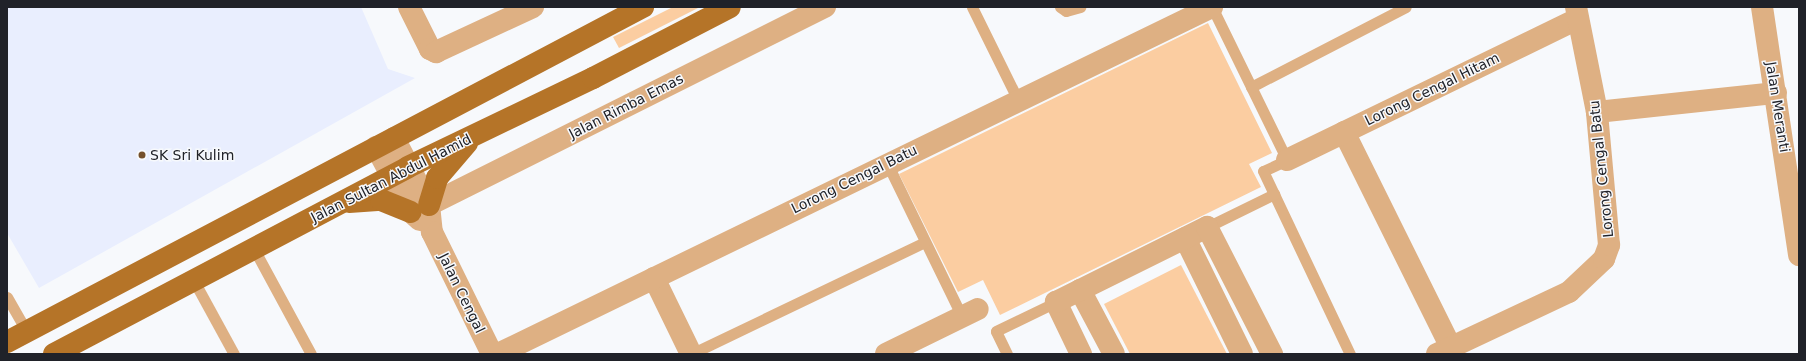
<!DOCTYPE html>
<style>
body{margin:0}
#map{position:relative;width:1806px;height:361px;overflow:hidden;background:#f7f9fc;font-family:"DejaVu Sans",sans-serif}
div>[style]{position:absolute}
.built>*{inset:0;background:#e9eefe}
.green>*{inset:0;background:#fbcda1}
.service>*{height:11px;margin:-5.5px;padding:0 5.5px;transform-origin:5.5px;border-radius:5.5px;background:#deb083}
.minor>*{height:22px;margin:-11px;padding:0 11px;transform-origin:11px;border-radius:11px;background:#deb083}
.tertiary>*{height:22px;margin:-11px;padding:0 11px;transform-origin:11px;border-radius:11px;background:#deb083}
.primary>*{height:22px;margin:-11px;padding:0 11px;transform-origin:11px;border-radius:11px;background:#b57428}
.dots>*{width:11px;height:11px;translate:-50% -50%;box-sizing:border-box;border:2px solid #f7f9fc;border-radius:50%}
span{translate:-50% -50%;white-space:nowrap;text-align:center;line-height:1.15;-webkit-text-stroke:3px #f7f9fc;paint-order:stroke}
.street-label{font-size:14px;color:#202229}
.poi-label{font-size:14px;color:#202229}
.left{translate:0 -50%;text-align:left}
.frame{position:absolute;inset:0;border:8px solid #202229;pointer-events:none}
</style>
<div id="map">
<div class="built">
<div style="clip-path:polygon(7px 7px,361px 7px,388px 69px,415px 78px,39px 288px,7px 233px)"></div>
</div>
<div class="green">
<div style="clip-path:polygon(673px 7px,700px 7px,619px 48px,613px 37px)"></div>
<div style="clip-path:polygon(1208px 23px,1272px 153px,1249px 164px,1261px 187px,1000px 315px,983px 280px,958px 292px,899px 174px)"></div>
<div style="clip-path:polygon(1181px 265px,1227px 354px,1130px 354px,1104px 304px)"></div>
</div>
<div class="service">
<div style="left:972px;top:7px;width:104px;rotate:63.7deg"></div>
<div style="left:1060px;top:7px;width:7px;rotate:34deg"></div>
<div style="left:1066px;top:11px;width:15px;rotate:-16deg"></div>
<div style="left:1212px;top:7px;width:170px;rotate:63.9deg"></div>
<div style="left:1287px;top:160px;width:26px;rotate:155deg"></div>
<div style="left:1263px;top:171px;width:203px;rotate:64.6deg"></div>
<div style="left:1251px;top:87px;width:174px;rotate:-27.3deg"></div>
<div style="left:887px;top:163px;width:171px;rotate:64deg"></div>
<div style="left:1207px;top:227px;width:75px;rotate:-26.2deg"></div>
<div style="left:254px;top:249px;width:119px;rotate:61.5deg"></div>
<div style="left:194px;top:281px;width:83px;rotate:61.3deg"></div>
<div style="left:7px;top:297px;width:40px;rotate:60.3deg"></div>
<div style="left:691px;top:354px;width:259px;rotate:-25.6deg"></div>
<div style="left:1007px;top:354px;width:25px;rotate:-116deg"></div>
<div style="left:996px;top:331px;width:67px;rotate:-25.8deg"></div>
</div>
<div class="minor">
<div style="left:409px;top:7px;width:47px;rotate:63.4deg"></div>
<div style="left:430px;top:49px;width:7px;rotate:27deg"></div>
<div style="left:436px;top:52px;width:107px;rotate:-24.9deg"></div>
<div style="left:1762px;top:7px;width:251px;rotate:81.5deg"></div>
<div style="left:1597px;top:112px;width:180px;rotate:-6.1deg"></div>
<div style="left:1344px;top:132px;width:241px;rotate:63.6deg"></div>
<div style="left:1287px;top:160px;width:323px;rotate:-25.9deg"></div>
<div style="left:429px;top:205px;width:443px;rotate:-26.6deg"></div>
<div style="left:1185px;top:238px;width:129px;rotate:63.8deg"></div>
<div style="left:654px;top:278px;width:85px;rotate:64deg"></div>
<div style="left:1080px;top:290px;width:72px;rotate:62deg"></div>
<div style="left:498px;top:354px;width:794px;rotate:-25.92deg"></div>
<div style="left:886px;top:354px;width:102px;rotate:-26.1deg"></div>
<div style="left:1081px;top:354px;width:58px;rotate:-115.7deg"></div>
<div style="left:1056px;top:302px;width:169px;rotate:-26.4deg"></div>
<div style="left:1207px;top:227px;width:143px;rotate:62.9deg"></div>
<div style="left:1437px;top:354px;width:146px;rotate:-25.2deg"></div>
<div style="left:1569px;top:292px;width:48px;rotate:-43.3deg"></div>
<div style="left:1604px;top:259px;width:15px;rotate:-70deg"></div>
<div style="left:1609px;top:245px;width:134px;rotate:-95.2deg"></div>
<div style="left:1597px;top:112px;width:107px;rotate:-101.3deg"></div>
</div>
<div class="tertiary">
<div style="left:394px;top:138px;width:76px;rotate:62.4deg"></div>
<div style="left:429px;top:205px;width:27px;rotate:84deg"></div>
<div style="left:432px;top:232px;width:136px;rotate:63.8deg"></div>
<div style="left:376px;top:147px;width:74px;rotate:61.7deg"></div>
<div style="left:411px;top:212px;width:12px;rotate:42deg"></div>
</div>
<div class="primary">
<div style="left:349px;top:202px;width:32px;rotate:-4deg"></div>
<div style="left:381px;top:200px;width:32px;rotate:22deg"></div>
<div style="left:429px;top:205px;width:28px;rotate:-73deg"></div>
<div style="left:437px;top:178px;width:46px;rotate:-49.4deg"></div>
<div style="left:7px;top:342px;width:719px;rotate:-27.78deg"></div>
<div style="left:54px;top:354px;width:400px;rotate:-27.8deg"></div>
<div style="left:408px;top:167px;width:205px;rotate:-25.7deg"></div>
<div style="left:593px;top:78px;width:154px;rotate:-27.4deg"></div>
</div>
<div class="dots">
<div style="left:142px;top:155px;background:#75502b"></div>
</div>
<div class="street-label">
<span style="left:1432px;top:89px;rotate:-26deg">Lorong Cengal Hitam</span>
<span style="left:626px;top:106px;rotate:-27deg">Jalan Rimba Emas</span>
<span style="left:1778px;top:107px;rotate:81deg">Jalan Meranti</span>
<span style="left:1601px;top:169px;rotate:-96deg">Lorong Cengal Batu</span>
<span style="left:391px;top:178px;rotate:-27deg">Jalan Sultan Abdul Hamid</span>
<span style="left:854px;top:179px;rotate:-26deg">Lorong Cengal Batu</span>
<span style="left:462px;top:293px;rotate:64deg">Jalan Cengal</span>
</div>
<div class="poi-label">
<span class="left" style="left:150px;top:155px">SK Sri Kulim</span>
</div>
<div class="frame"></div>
</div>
